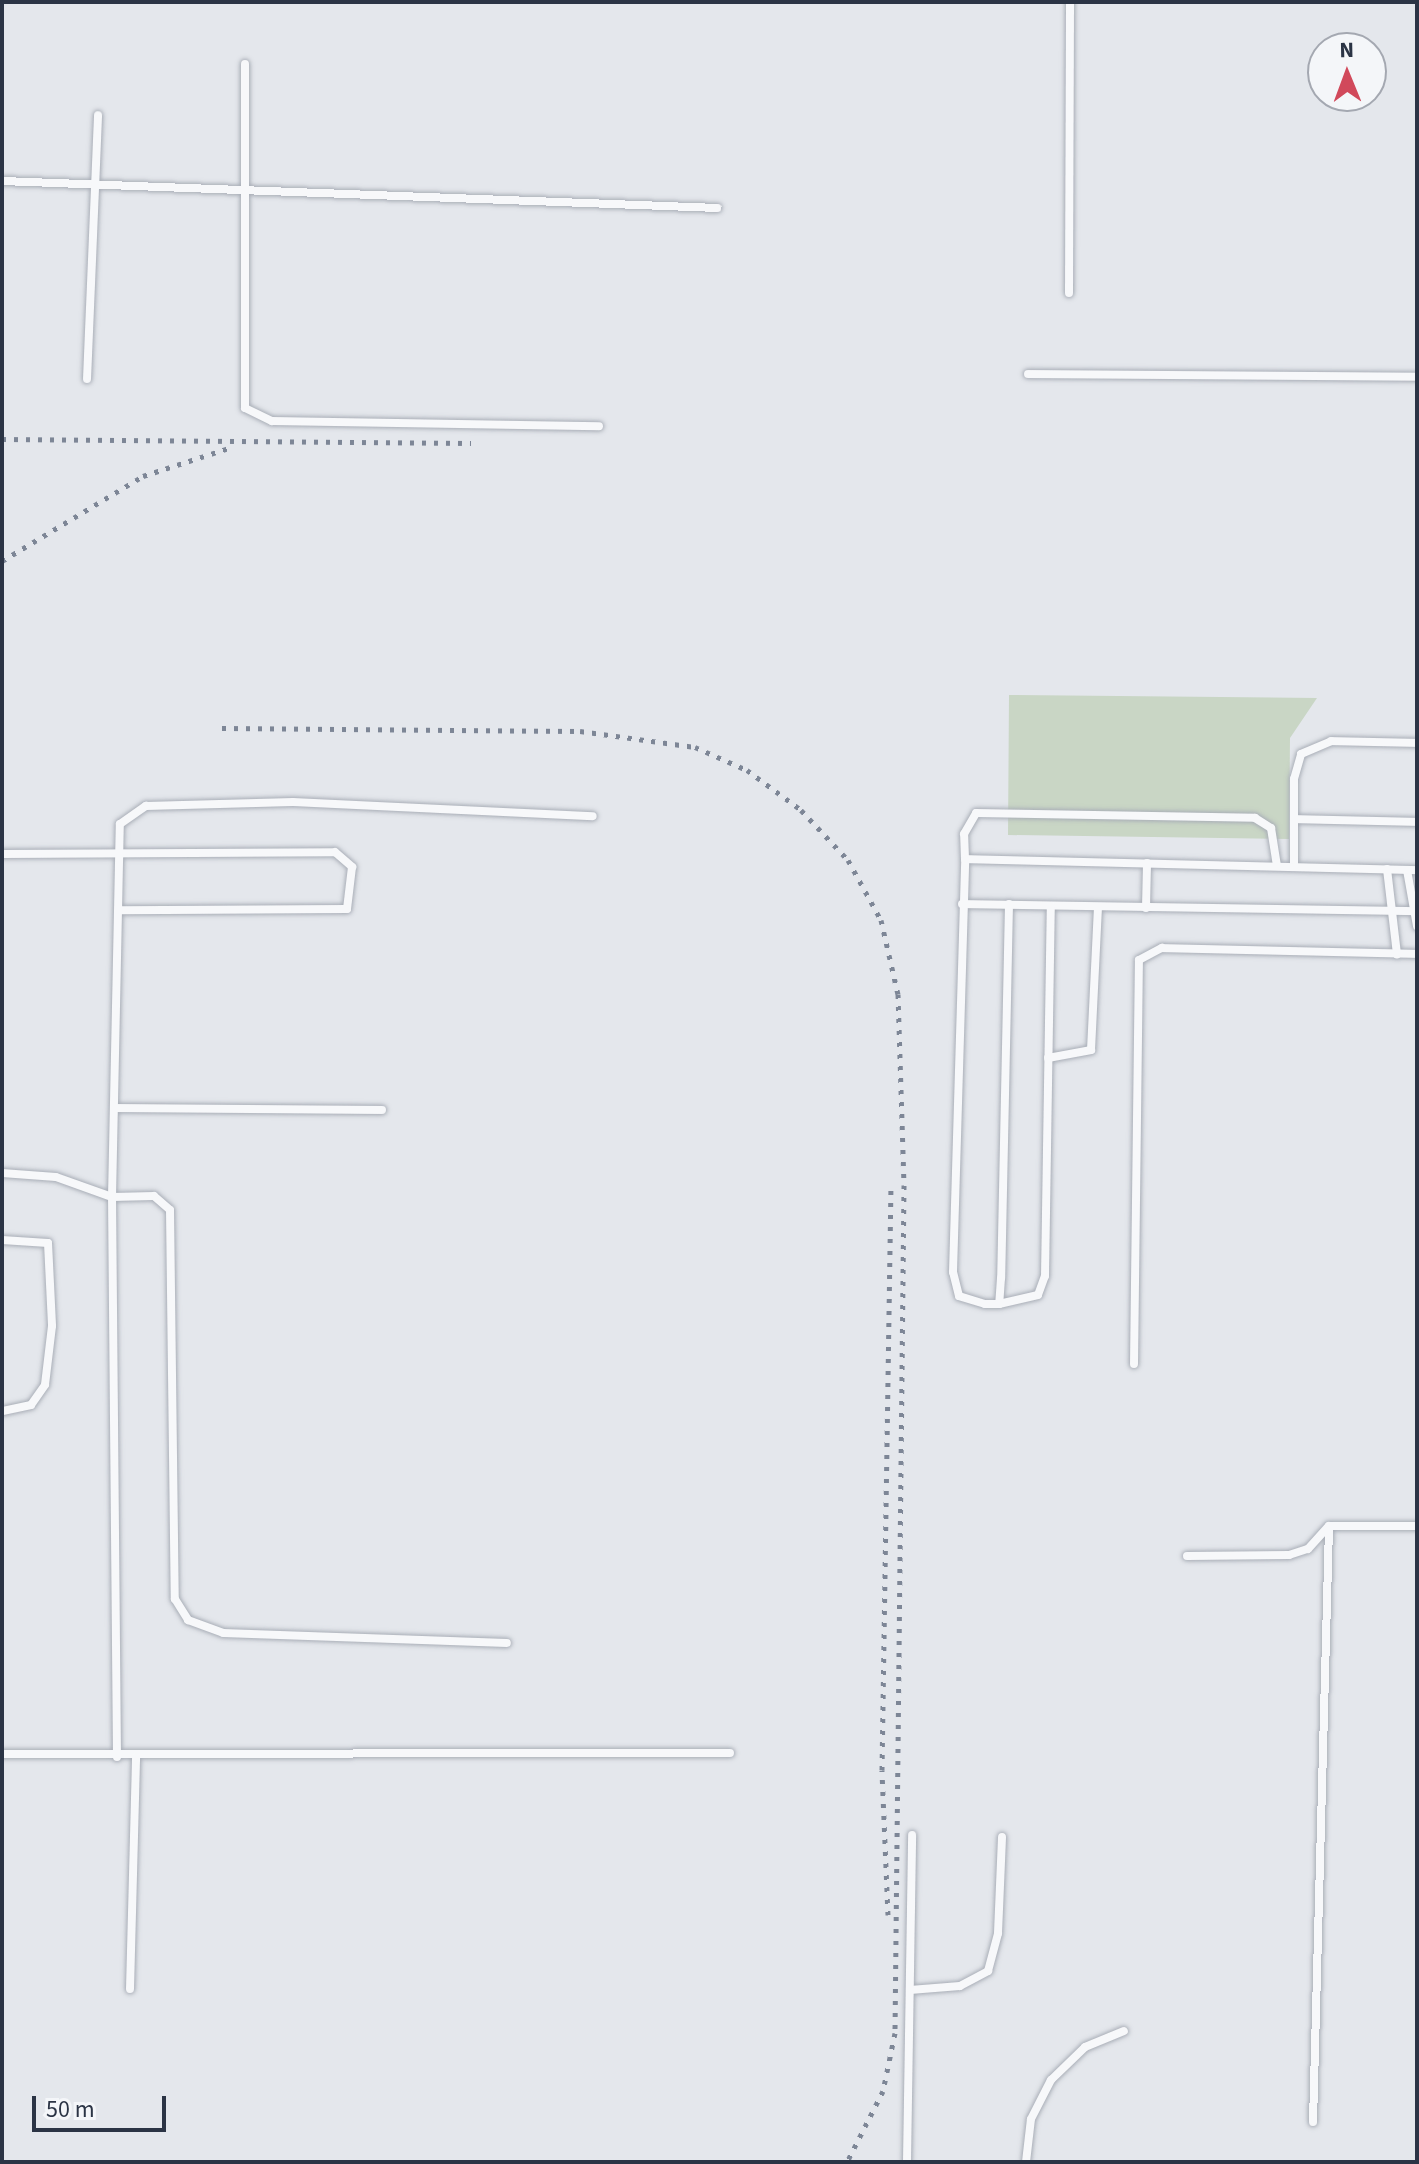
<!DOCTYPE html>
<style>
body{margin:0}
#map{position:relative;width:1419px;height:2164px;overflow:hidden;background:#e4e7ec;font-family:"Source Sans 3",sans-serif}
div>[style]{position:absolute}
.green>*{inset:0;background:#c9d6c5}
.roads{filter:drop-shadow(0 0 2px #a9aeb7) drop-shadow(0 0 2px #a9aeb7)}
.lane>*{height:8px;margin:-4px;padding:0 4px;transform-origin:4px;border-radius:4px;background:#f7f8fa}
.rail>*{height:5px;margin-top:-2.5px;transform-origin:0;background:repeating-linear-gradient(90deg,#7d8696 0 4px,transparent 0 12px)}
span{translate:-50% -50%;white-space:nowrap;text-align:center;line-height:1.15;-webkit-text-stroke:7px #f4f6f9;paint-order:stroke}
.frame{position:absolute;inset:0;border:4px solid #2b3445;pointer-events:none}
.north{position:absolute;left:1307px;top:32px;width:80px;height:80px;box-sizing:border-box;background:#f4f6f9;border:2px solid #a4a8b1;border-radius:50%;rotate:359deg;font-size:22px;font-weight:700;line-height:32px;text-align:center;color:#2b3445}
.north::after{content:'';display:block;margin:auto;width:28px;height:36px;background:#d1495b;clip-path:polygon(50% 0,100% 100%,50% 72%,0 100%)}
.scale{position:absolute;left:32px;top:2096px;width:134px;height:36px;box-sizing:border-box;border:4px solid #2b3445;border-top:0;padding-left:10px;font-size:24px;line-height:28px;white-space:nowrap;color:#2b3445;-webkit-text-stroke:6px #f4f6f9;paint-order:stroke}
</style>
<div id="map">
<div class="green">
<div style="clip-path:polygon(1009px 695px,1317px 698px,1290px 738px,1289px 839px,1008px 835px)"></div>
</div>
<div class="roads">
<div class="lane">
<div style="left:245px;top:64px;width:344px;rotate:90deg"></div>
<div style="left:245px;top:408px;width:30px;rotate:26deg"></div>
<div style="left:272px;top:421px;width:327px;rotate:0.9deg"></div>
<div style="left:2px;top:181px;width:716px;rotate:2.16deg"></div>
<div style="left:1069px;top:293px;width:291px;rotate:-89.8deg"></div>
<div style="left:1028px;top:374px;width:389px;rotate:0.4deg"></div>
<div style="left:87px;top:379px;width:264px;rotate:-87.6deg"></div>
<div style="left:1294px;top:819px;width:123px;rotate:1.4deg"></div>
<div style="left:2px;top:854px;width:333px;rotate:-0.3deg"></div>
<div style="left:335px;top:852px;width:23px;rotate:41deg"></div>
<div style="left:352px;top:867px;width:42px;rotate:96.8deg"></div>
<div style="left:347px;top:909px;width:228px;rotate:179.7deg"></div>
<div style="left:965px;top:859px;width:25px;rotate:-92deg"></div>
<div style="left:964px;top:834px;width:24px;rotate:-60deg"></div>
<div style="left:976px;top:813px;width:279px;rotate:1deg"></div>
<div style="left:1255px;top:818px;width:19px;rotate:32deg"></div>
<div style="left:1271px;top:828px;width:38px;rotate:81deg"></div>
<div style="left:1294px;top:867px;width:88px;rotate:-90deg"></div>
<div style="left:1294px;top:779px;width:26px;rotate:-74deg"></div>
<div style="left:1301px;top:754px;width:33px;rotate:-23deg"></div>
<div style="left:1331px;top:741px;width:86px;rotate:1.3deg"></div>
<div style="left:1387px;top:869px;width:86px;rotate:83.3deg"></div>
<div style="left:1407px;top:870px;width:57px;rotate:79.9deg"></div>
<div style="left:962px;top:904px;width:455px;rotate:0.9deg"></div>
<div style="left:1009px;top:904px;width:374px;rotate:91.2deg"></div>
<div style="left:1001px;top:1278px;width:26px;rotate:94deg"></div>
<div style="left:999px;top:1304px;width:14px;rotate:180deg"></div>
<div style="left:985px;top:1304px;width:27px;rotate:-163deg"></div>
<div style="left:959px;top:1296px;width:25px;rotate:-104deg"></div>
<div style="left:953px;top:1272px;width:413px;rotate:-88.3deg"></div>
<div style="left:965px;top:859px;width:452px;rotate:1.4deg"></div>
<div style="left:1146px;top:908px;width:45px;rotate:-88.7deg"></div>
<div style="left:1048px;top:1058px;width:44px;rotate:-10.5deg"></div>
<div style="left:1091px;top:1050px;width:143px;rotate:-87.2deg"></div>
<div style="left:117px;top:1108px;width:265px;rotate:0.4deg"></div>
<div style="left:2px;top:1173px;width:54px;rotate:4.2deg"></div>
<div style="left:56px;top:1177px;width:59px;rotate:19.7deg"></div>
<div style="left:112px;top:1197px;width:42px;rotate:-1.4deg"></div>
<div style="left:154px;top:1196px;width:21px;rotate:41deg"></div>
<div style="left:170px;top:1210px;width:389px;rotate:89.3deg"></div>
<div style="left:175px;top:1599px;width:25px;rotate:58deg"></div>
<div style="left:188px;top:1620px;width:37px;rotate:20deg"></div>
<div style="left:223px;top:1633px;width:284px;rotate:2deg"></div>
<div style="left:2px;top:1240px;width:46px;rotate:3.7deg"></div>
<div style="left:48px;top:1243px;width:83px;rotate:87.2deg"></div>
<div style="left:52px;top:1326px;width:59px;rotate:96.8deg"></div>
<div style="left:45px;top:1385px;width:24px;rotate:125deg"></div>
<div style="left:31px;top:1405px;width:30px;rotate:168deg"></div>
<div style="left:999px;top:1304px;width:40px;rotate:-13deg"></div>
<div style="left:1038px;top:1295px;width:20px;rotate:-70deg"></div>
<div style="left:1045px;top:1276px;width:370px;rotate:-89.1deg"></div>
<div style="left:1134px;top:1364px;width:404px;rotate:-89.3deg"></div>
<div style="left:1139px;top:960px;width:26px;rotate:-28deg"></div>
<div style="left:1162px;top:948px;width:255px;rotate:1.3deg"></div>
<div style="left:1187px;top:1556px;width:102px;rotate:-0.6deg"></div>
<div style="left:1289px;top:1555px;width:20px;rotate:-18deg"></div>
<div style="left:1308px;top:1549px;width:31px;rotate:-48deg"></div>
<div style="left:1329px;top:1526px;width:88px"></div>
<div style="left:2px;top:1754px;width:728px;rotate:-0.08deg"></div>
<div style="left:117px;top:1757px;width:560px;rotate:-90.51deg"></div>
<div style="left:112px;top:1197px;width:373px;rotate:-88.8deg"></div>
<div style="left:120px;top:824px;width:32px;rotate:-35deg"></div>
<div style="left:146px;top:806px;width:147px;rotate:-1.6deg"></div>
<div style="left:293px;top:802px;width:300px;rotate:2.7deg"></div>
<div style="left:130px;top:1989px;width:232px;rotate:-88.5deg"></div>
<div style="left:910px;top:1990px;width:50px;rotate:-4.6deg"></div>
<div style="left:960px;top:1986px;width:32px;rotate:-28deg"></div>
<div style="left:988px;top:1971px;width:39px;rotate:-75deg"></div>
<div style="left:998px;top:1933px;width:96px;rotate:-87.6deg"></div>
<div style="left:1313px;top:2122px;width:596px;rotate:-88.46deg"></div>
<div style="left:907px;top:2162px;width:327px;rotate:-89.1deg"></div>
<div style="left:1026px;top:2162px;width:43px;rotate:-83.4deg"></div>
<div style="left:1031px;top:2119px;width:44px;rotate:-62.9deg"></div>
<div style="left:1051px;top:2080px;width:47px;rotate:-44.1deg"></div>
<div style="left:1085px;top:2047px;width:42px;rotate:-22.3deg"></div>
</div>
</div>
<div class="rail">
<div style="left:2px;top:439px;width:469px;rotate:0.5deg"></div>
<div style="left:2px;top:561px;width:165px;rotate:-31.1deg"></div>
<div style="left:143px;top:476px;width:90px;rotate:-18deg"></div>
<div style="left:222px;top:728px;width:358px;rotate:0.5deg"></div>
<div style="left:580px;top:731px;width:116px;rotate:7.9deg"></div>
<div style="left:695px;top:747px;width:57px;rotate:23.9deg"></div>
<div style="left:747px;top:770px;width:67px;rotate:36.5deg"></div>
<div style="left:801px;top:810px;width:69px;rotate:46.8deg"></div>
<div style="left:848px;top:860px;width:68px;rotate:61.2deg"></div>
<div style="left:881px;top:920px;width:76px;rotate:77.1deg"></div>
<div style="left:898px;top:994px;width:191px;rotate:88.2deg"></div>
<div style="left:904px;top:1185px;width:848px;rotate:90.61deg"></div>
<div style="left:895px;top:2033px;width:59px;rotate:101.7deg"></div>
<div style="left:883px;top:2091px;width:80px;rotate:116.9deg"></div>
<div style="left:888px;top:1915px;width:145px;rotate:-92.4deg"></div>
<div style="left:882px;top:1770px;width:587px;rotate:-89.12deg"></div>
</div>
<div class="frame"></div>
<div class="north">N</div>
<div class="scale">50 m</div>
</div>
